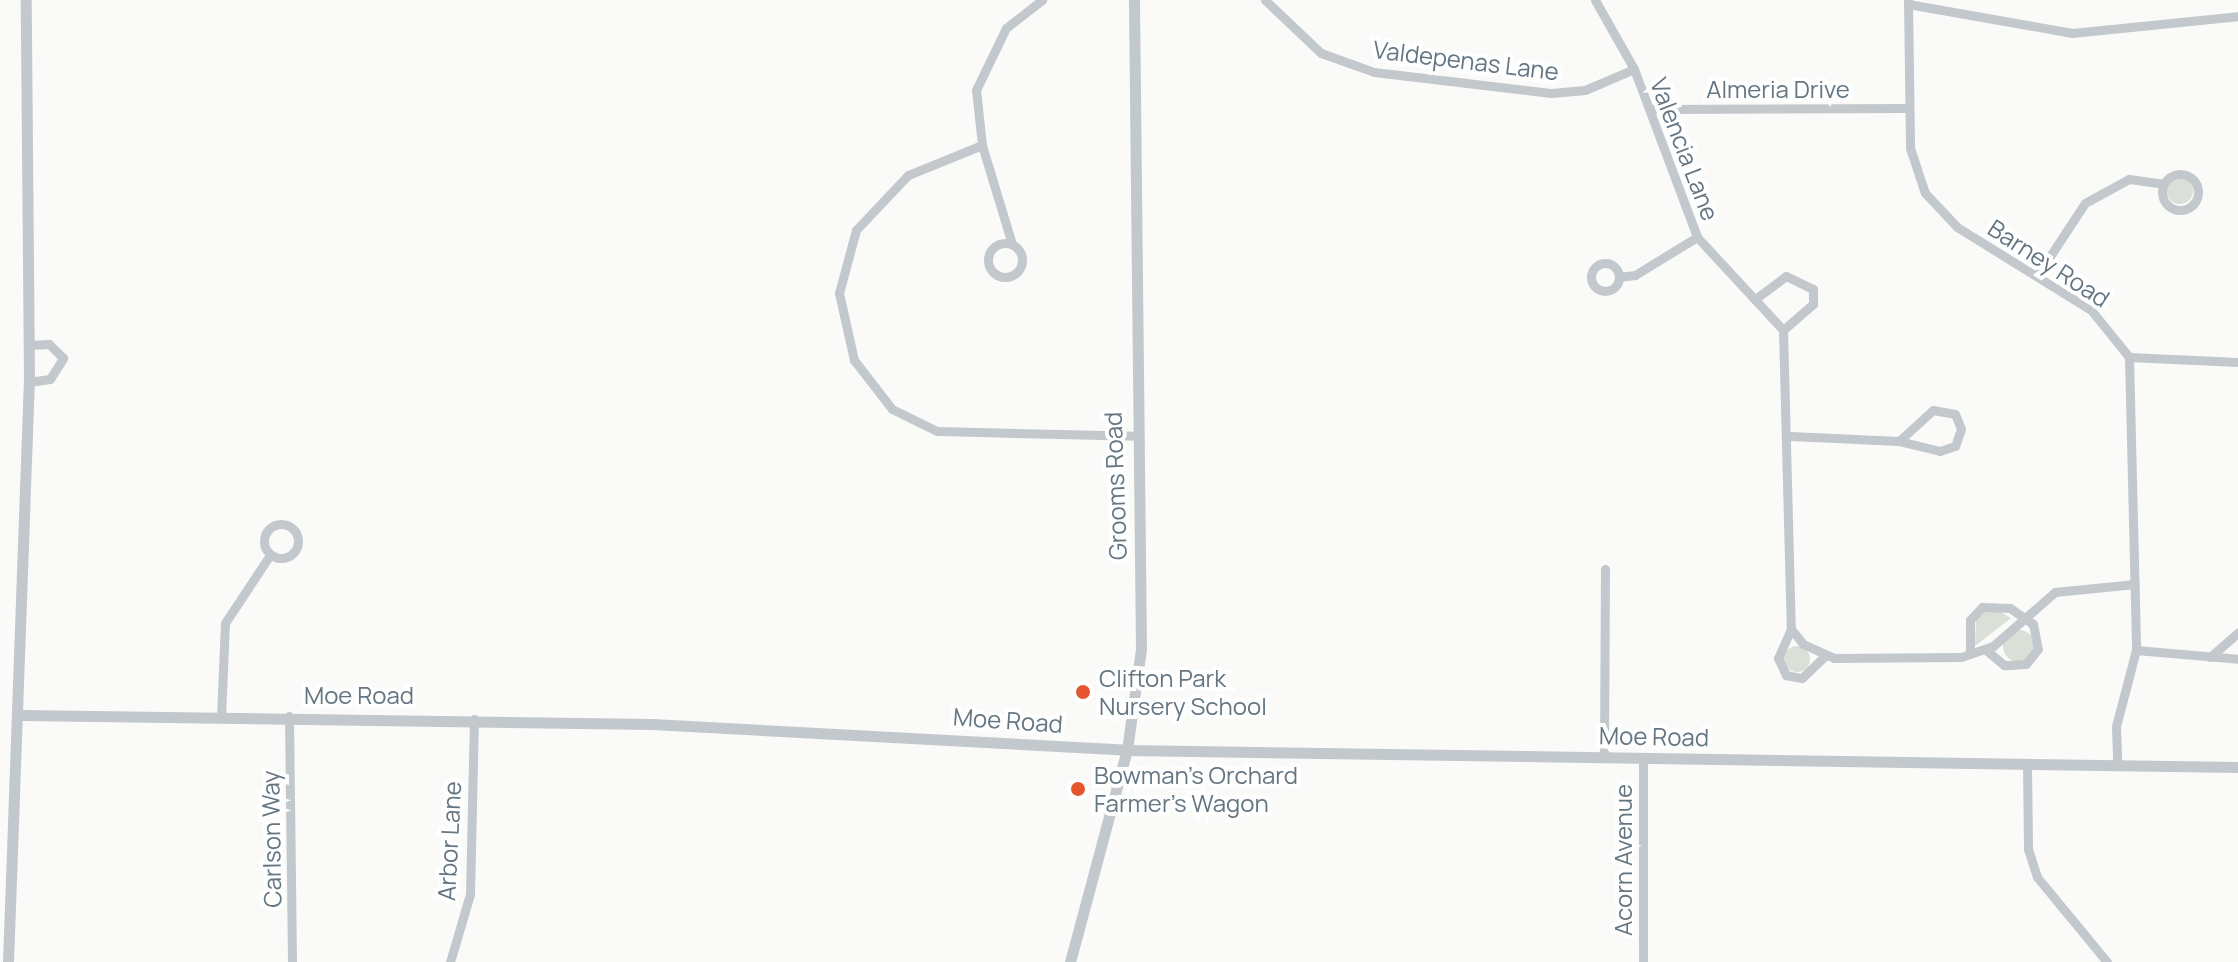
<!DOCTYPE html>
<style>
body{margin:0}
#map{position:relative;width:2238px;height:962px;overflow:hidden;background:#fafaf8;font-family:Manrope,sans-serif}
div>[style]{position:absolute}
.green>*{inset:0;background:#dadfd7}
.round{border-radius:50%}
.minor>*{height:9px;margin:-4.5px;padding:0 4.5px;transform-origin:4.5px;border-radius:4.5px;background:#c3c8cc}
.minor>.ring{margin:-4.5px;padding:0;box-sizing:content-box;background:none;border:9px solid #c3c8cc;border-radius:50%}
.tertiary>*{height:11px;margin:-5.5px;padding:0 5.5px;transform-origin:5.5px;border-radius:5.5px;background:#c3c8cc}
.dots>*{width:22px;height:22px;translate:-50% -50%;box-sizing:border-box;border:4px solid #fff;border-radius:50%}
span{translate:-50% -50%;white-space:nowrap;text-align:center;line-height:1.15;-webkit-text-stroke:8px #fff;paint-order:stroke}
.street-label{font-size:24px;color:#657683}
.poi-label{font-size:24px;color:#657683}
.left{translate:0 -50%;text-align:left}
</style>
<div id="map">
<div class="green">
<div class="round" style="left:2167px;top:178px;width:26px;height:26px"></div>
<div style="clip-path:polygon(1991px 607px,2011px 618px,1975px 646px,1976px 619px)"></div>
<div class="round" style="left:2003px;top:630px;width:32px;height:32px"></div>
<div class="round" style="left:1784px;top:646px;width:26px;height:26px"></div>
</div>
<div class="minor">
<div style="left:1265px;top:0;width:77px;rotate:43.4deg"></div>
<div style="left:1321px;top:53px;width:56px;rotate:19.7deg"></div>
<div style="left:1374px;top:72px;width:178px;rotate:6.8deg"></div>
<div style="left:1551px;top:93px;width:34px;rotate:-5deg"></div>
<div style="left:1585px;top:90px;width:53px;rotate:-23.2deg"></div>
<div style="left:1595px;top:0;width:79px;rotate:60.5deg"></div>
<div style="left:1634px;top:69px;width:179px;rotate:69.4deg"></div>
<div style="left:1697px;top:237px;width:127px;rotate:47.2deg"></div>
<div style="left:1908px;top:0;width:148px;rotate:89.2deg"></div>
<div style="left:1910px;top:148px;width:47px;rotate:71.6deg"></div>
<div style="left:1925px;top:193px;width:47px;rotate:46.7deg"></div>
<div style="left:1957px;top:227px;width:158px;rotate:31.8deg"></div>
<div style="left:2091px;top:310px;width:60px;rotate:51deg"></div>
<div style="left:2129px;top:357px;width:293px;rotate:88.6deg"></div>
<div style="left:2136px;top:650px;width:79px;rotate:104.7deg"></div>
<div style="left:2116px;top:726px;width:38px;rotate:88deg"></div>
<div style="left:1908px;top:4px;width:167px;rotate:10deg"></div>
<div style="left:2072px;top:33px;width:167px;rotate:-5.8deg"></div>
<div style="left:1650px;top:109px;width:257px;rotate:-0.2deg"></div>
<div style="left:982px;top:145px;width:80px;rotate:157.9deg"></div>
<div style="left:908px;top:175px;width:76px;rotate:133.4deg"></div>
<div style="left:856px;top:230px;width:65px;rotate:105.1deg"></div>
<div style="left:839px;top:293px;width:69px;rotate:77.4deg"></div>
<div style="left:854px;top:360px;width:62px;rotate:52.2deg"></div>
<div style="left:892px;top:409px;width:50px;rotate:26.1deg"></div>
<div style="left:937px;top:431px;width:199px;rotate:1.4deg"></div>
<div class="ring" style="left:2162px;top:174px;width:27px;height:27px"></div>
<div class="ring" style="left:988px;top:243px;width:25px;height:25px"></div>
<div style="left:1012px;top:244px;width:103px;rotate:-106.9deg"></div>
<div style="left:982px;top:145px;width:55px;rotate:-96.2deg"></div>
<div style="left:976px;top:90px;width:69px;rotate:-64.2deg"></div>
<div style="left:1006px;top:28px;width:46px;rotate:-37.9deg"></div>
<div class="ring" style="left:1591px;top:263px;width:19px;height:19px"></div>
<div style="left:2037px;top:276px;width:87px;rotate:-56.7deg"></div>
<div style="left:2085px;top:203px;width:50px;rotate:-28.6deg"></div>
<div style="left:2129px;top:179px;width:35px;rotate:8deg"></div>
<div style="left:1619px;top:277px;width:16px;rotate:-7deg"></div>
<div style="left:1635px;top:275px;width:73px;rotate:-31.5deg"></div>
<div style="left:1758px;top:297px;width:35px;rotate:-37deg"></div>
<div style="left:1786px;top:276px;width:30px;rotate:26deg"></div>
<div style="left:1813px;top:289px;width:15px;rotate:90deg"></div>
<div style="left:1813px;top:304px;width:40px;rotate:139deg"></div>
<div style="left:1783px;top:330px;width:299px;rotate:88.5deg"></div>
<div style="left:1791px;top:629px;width:32px;rotate:114deg"></div>
<div style="left:1778px;top:658px;width:19px;rotate:65deg"></div>
<div style="left:1786px;top:675px;width:16px;rotate:11deg"></div>
<div style="left:1802px;top:678px;width:32px;rotate:-44deg"></div>
<div style="left:2129px;top:357px;width:109px;rotate:2.6deg"></div>
<div style="left:29px;top:382px;width:21px;rotate:-8deg"></div>
<div style="left:50px;top:379px;width:25px;rotate:-58deg"></div>
<div style="left:63px;top:358px;width:20px;rotate:-135deg"></div>
<div style="left:49px;top:344px;width:20px;rotate:177deg"></div>
<div style="left:1933px;top:410px;width:22px;rotate:10deg"></div>
<div style="left:1955px;top:414px;width:16px;rotate:68deg"></div>
<div style="left:1961px;top:429px;width:18px;rotate:109deg"></div>
<div style="left:1955px;top:446px;width:16px;rotate:162deg"></div>
<div style="left:1940px;top:451px;width:42px;rotate:-166.3deg"></div>
<div style="left:1899px;top:441px;width:46px;rotate:-42.4deg"></div>
<div style="left:1791px;top:436px;width:108px;rotate:2.7deg"></div>
<div class="ring" style="left:264px;top:524px;width:25px;height:25px"></div>
<div style="left:1791px;top:629px;width:19px;rotate:51deg"></div>
<div style="left:1803px;top:644px;width:34px;rotate:24deg"></div>
<div style="left:1834px;top:658px;width:127px;rotate:-0.5deg"></div>
<div style="left:1961px;top:657px;width:34px;rotate:-19deg"></div>
<div style="left:1993px;top:646px;width:82px;rotate:-41.1deg"></div>
<div style="left:2055px;top:592px;width:80px;rotate:-5.7deg"></div>
<div style="left:2136px;top:650px;width:102px;rotate:5deg"></div>
<div style="left:1970px;top:654px;width:34px;rotate:-90deg"></div>
<div style="left:1970px;top:620px;width:18px;rotate:-47deg"></div>
<div style="left:1982px;top:607px;width:28px;rotate:2deg"></div>
<div style="left:2010px;top:608px;width:28px;rotate:35deg"></div>
<div style="left:2033px;top:624px;width:25px;rotate:79deg"></div>
<div style="left:2038px;top:649px;width:19px;rotate:129deg"></div>
<div style="left:2026px;top:664px;width:22px;rotate:177deg"></div>
<div style="left:2004px;top:665px;width:25px;rotate:-140deg"></div>
<div style="left:2210px;top:657px;width:37px;rotate:-41deg"></div>
<div style="left:289px;top:716px;width:246px;rotate:89.3deg"></div>
<div style="left:221px;top:717px;width:94px;rotate:-87.6deg"></div>
<div style="left:225px;top:623px;width:82px;rotate:-56.5deg"></div>
<div style="left:1604px;top:757px;width:188px;rotate:-89.7deg"></div>
<div style="left:1643px;top:758px;width:204px;rotate:90deg"></div>
<div style="left:2027px;top:764px;width:85px;rotate:89.3deg"></div>
<div style="left:2028px;top:849px;width:29px;rotate:72deg"></div>
<div style="left:2037px;top:877px;width:110px;rotate:50.5deg"></div>
<div style="left:450px;top:962px;width:71px;rotate:-73.6deg"></div>
<div style="left:470px;top:894px;width:175px;rotate:-88.7deg"></div>
</div>
<div class="tertiary">
<div style="left:22px;top:715px;width:630px;rotate:0.82deg"></div>
<div style="left:652px;top:724px;width:476px;rotate:3.1deg"></div>
<div style="left:1127px;top:750px;width:1111px;rotate:0.88deg"></div>
<div style="left:8px;top:962px;width:584px;rotate:-87.94deg"></div>
<div style="left:29px;top:378px;width:378px;rotate:-90.5deg"></div>
<div style="left:1070px;top:962px;width:220px;rotate:-75deg"></div>
<div style="left:1127px;top:750px;width:102px;rotate:-82.1deg"></div>
<div style="left:1141px;top:649px;width:649px;rotate:-90.62deg"></div>
</div>
<div class="dots">
<div style="left:1083px;top:692px;background:#e4572e"></div>
<div style="left:1078px;top:789px;background:#e4572e"></div>
</div>
<div class="street-label">
<span style="left:1466px;top:60px;rotate:7deg">Valdepenas Lane</span>
<span style="left:1778px;top:89px">Almeria Drive</span>
<span style="left:1685px;top:149px;rotate:69deg">Valencia Lane</span>
<span style="left:2049px;top:263px;rotate:33deg">Barney Road</span>
<span style="left:1115px;top:486px;rotate:-92deg">Grooms Road</span>
<span style="left:359px;top:695px">Moe Road</span>
<span style="left:1008px;top:720px;rotate:4deg">Moe Road</span>
<span style="left:1654px;top:736px;rotate:1deg">Moe Road</span>
<span style="left:271px;top:839px;rotate:-91deg">Carlson Way</span>
<span style="left:449px;top:841px;rotate:-87deg">Arbor Lane</span>
<span style="left:1623px;top:860px;rotate:-90deg">Acorn Avenue</span>
</div>
<div class="poi-label">
<span class="left" style="left:1099px;top:692px">Clifton Park<br>Nursery School</span>
<span class="left" style="left:1094px;top:789px">Bowman's Orchard<br>Farmer's Wagon</span>
</div>
</div>
